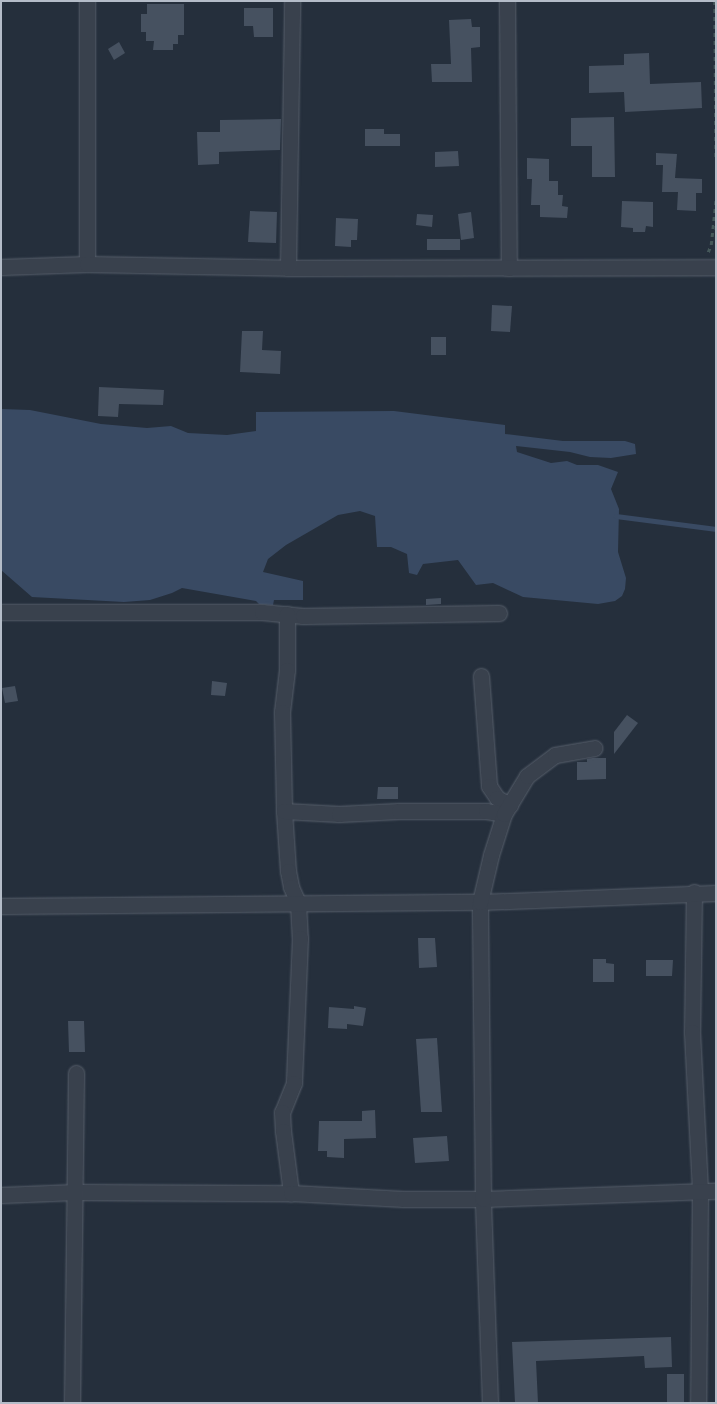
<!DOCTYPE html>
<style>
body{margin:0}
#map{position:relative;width:717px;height:1404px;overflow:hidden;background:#252f3c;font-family:Figtree,sans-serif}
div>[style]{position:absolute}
.water>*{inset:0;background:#394a63}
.stream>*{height:4.5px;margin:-2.25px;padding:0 2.25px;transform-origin:2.25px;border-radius:2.25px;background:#394a63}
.building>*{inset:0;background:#465160}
.path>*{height:2.5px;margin-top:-1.25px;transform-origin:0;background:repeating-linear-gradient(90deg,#45585a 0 4px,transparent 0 8px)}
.roads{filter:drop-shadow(0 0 1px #575f6b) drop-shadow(0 0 1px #575f6b)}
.minor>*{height:15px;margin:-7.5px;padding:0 7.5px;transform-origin:7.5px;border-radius:7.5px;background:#39414d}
span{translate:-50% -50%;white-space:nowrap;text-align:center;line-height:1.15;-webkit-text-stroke:4px #1e2632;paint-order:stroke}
.frame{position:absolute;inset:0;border:2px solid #b4bcc8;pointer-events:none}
</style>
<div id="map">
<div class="water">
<div style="clip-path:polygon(1px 409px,30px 410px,101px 424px,147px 428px,171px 426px,188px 433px,227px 435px,256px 431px,256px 412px,394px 411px,505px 425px,505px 434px,563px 441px,625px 441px,635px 444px,636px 454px,611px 458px,590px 457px,570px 452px,516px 446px,517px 452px,551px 463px,567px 461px,577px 465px,598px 465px,618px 472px,611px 489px,619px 509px,618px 552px,626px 578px,625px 589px,622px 596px,615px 601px,598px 604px,523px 597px,493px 583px,476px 585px,458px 560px,423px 564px,417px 575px,409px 573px,407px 554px,391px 547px,377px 547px,375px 516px,360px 511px,338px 515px,286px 545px,268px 559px,263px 572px,303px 581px,303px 600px,274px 600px,273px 605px,259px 604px,256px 601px,182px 588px,172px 593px,150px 600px,124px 602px,32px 597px,1px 570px)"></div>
</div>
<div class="stream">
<div style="left:616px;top:516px;width:101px;rotate:7.4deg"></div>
</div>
<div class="building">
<div style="clip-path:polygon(147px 4px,184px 4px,184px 35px,178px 35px,178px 44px,173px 44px,173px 50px,153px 50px,154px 41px,146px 41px,146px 32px,141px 32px,141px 14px,147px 14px)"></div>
<div style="clip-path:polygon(244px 8px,273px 8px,273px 37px,254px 37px,253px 26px,244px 26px)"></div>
<div style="clip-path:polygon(471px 19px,472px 27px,480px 27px,480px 47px,471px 48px,472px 82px,432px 82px,431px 64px,451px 64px,449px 20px)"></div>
<div style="clip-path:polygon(119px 42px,125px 53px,114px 60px,108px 49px)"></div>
<div style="clip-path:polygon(649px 53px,650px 84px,701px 82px,702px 108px,625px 112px,624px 92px,589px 93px,589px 66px,624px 65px,624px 54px)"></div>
<div style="clip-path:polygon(614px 117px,615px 177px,592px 177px,592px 146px,571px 146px,571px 118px)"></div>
<div style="clip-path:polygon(281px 119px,280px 150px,219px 152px,219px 164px,198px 165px,197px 132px,220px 132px,220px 120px)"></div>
<div style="clip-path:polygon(365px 129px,384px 129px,384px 134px,400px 134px,400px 146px,365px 146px)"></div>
<div style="clip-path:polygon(458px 151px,459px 166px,435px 167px,435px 152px)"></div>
<div style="clip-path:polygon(656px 153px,677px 154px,675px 178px,702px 179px,702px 193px,696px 193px,696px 211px,677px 210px,678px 192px,662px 192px,663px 165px,656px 165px)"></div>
<div style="clip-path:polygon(527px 158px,549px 159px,549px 181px,558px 181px,558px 195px,563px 195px,562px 206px,568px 207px,567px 218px,540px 217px,540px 205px,531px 205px,532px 179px,527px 179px)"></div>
<div style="clip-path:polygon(622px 201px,653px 202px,653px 227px,646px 226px,645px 232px,633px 232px,633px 228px,621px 227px)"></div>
<div style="clip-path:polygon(250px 211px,277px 212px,276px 243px,248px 242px)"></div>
<div style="clip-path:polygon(471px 212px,474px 238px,461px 240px,458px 214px)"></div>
<div style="clip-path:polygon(417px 214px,433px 215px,432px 227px,416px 225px)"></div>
<div style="clip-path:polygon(336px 218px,358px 219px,357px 240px,351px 240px,351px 247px,335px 246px)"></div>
<div style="clip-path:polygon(427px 239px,460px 239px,460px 250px,427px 250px)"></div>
<div style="clip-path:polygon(492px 305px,512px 306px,510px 332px,491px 331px)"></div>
<div style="clip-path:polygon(242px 331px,263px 331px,262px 350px,281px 351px,280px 374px,240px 372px)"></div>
<div style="clip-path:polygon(431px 337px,446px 337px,446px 355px,431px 355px)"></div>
<div style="clip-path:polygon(99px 387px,164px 390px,163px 405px,119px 404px,118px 417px,98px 416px)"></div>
<div style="clip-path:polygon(441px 598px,441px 604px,426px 605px,426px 599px)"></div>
<div style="clip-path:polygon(212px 681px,227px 683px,225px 696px,211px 695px)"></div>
<div style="clip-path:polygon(15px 686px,18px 701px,5px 703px,2px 688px)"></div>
<div style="clip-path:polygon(627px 715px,638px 723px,614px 754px,614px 732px)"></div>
<div style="clip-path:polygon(593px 758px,606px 758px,606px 779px,577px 780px,577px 762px,587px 762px,587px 759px)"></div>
<div style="clip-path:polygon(378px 787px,398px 787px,398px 799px,377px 799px)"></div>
<div style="clip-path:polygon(418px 938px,435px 938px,437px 967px,419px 968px)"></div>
<div style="clip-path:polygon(593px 959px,606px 959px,606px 963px,614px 964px,614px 982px,593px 982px)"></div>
<div style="clip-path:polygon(646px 960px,673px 960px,672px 976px,646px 976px)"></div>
<div style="clip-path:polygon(354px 1006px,366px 1008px,363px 1026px,347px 1024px,347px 1029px,328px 1028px,329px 1007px,354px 1009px)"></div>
<div style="clip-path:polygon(68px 1021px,84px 1021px,85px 1052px,69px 1052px)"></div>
<div style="clip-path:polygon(437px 1038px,442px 1112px,421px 1112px,416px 1039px)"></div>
<div style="clip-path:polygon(375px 1110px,376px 1138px,344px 1139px,344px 1158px,327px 1157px,327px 1151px,318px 1151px,319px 1121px,362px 1121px,362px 1111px)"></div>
<div style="clip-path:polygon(447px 1136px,449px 1161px,415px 1163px,413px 1138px)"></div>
<div style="clip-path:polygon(671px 1337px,672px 1367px,645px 1368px,644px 1356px,536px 1361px,538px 1403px,515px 1403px,512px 1342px)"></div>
<div style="clip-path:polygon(667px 1374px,684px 1374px,684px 1403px,667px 1403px)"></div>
</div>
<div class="path">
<div style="left:715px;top:1px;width:159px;rotate:89.6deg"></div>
<div style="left:708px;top:252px;width:8px;rotate:-67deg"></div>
<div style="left:711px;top:245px;width:47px;rotate:-83.9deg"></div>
</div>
<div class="roads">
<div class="minor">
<div style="left:507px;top:1px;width:267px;rotate:89.6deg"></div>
<div style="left:87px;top:264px;width:263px;rotate:-90deg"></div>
<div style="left:1px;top:267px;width:86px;rotate:-2deg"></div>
<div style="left:87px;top:264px;width:201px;rotate:1.1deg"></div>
<div style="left:288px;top:268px;width:428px;rotate:-0.1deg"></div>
<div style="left:288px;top:268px;width:267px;rotate:-89.1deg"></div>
<div style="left:1px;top:612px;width:261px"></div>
<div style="left:262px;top:612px;width:41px;rotate:5.6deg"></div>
<div style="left:303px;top:616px;width:196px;rotate:-0.9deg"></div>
<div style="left:287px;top:614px;width:56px;rotate:90deg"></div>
<div style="left:287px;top:670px;width:42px;rotate:96.8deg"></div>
<div style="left:282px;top:712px;width:99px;rotate:88.8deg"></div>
<div style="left:284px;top:811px;width:60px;rotate:86.2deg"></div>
<div style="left:288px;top:871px;width:16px;rotate:79deg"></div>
<div style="left:291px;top:887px;width:17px;rotate:66deg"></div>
<div style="left:298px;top:903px;width:35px;rotate:87deg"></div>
<div style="left:300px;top:938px;width:145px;rotate:92.4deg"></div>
<div style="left:294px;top:1083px;width:31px;rotate:112deg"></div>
<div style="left:282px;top:1112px;width:19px;rotate:87deg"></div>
<div style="left:283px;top:1131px;width:63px;rotate:82.6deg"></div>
<div style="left:481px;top:676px;width:110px;rotate:85.8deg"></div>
<div style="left:489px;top:786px;width:14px;rotate:56deg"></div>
<div style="left:497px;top:798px;width:15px;rotate:28deg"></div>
<div style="left:284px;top:811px;width:55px;rotate:3.1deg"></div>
<div style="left:339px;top:814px;width:60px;rotate:-2.9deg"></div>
<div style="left:399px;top:811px;width:87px"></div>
<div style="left:486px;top:811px;width:18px;rotate:9deg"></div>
<div style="left:694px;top:892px;width:140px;rotate:90.8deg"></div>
<div style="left:692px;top:1032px;width:159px;rotate:87.1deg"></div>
<div style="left:700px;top:1191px;width:212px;rotate:90.5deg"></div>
<div style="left:1px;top:906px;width:479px;rotate:-0.5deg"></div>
<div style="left:480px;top:902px;width:236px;rotate:-2.2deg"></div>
<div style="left:1px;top:1195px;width:75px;rotate:-2.3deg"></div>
<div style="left:76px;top:1192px;width:215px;rotate:0.3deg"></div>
<div style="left:291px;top:1193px;width:113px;rotate:3deg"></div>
<div style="left:404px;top:1199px;width:79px"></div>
<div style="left:483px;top:1199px;width:233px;rotate:-2deg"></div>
<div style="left:72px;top:1403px;width:330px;rotate:-89.3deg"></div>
<div style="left:490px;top:1403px;width:204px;rotate:-92deg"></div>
<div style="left:483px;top:1199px;width:297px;rotate:-90.6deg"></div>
<div style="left:480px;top:902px;width:48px;rotate:-76.8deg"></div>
<div style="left:491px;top:855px;width:43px;rotate:-72.4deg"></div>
<div style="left:504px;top:814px;width:44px;rotate:-58.8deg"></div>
<div style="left:527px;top:776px;width:35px;rotate:-37deg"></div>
<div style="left:555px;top:755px;width:40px;rotate:-10deg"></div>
</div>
</div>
<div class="frame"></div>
</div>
